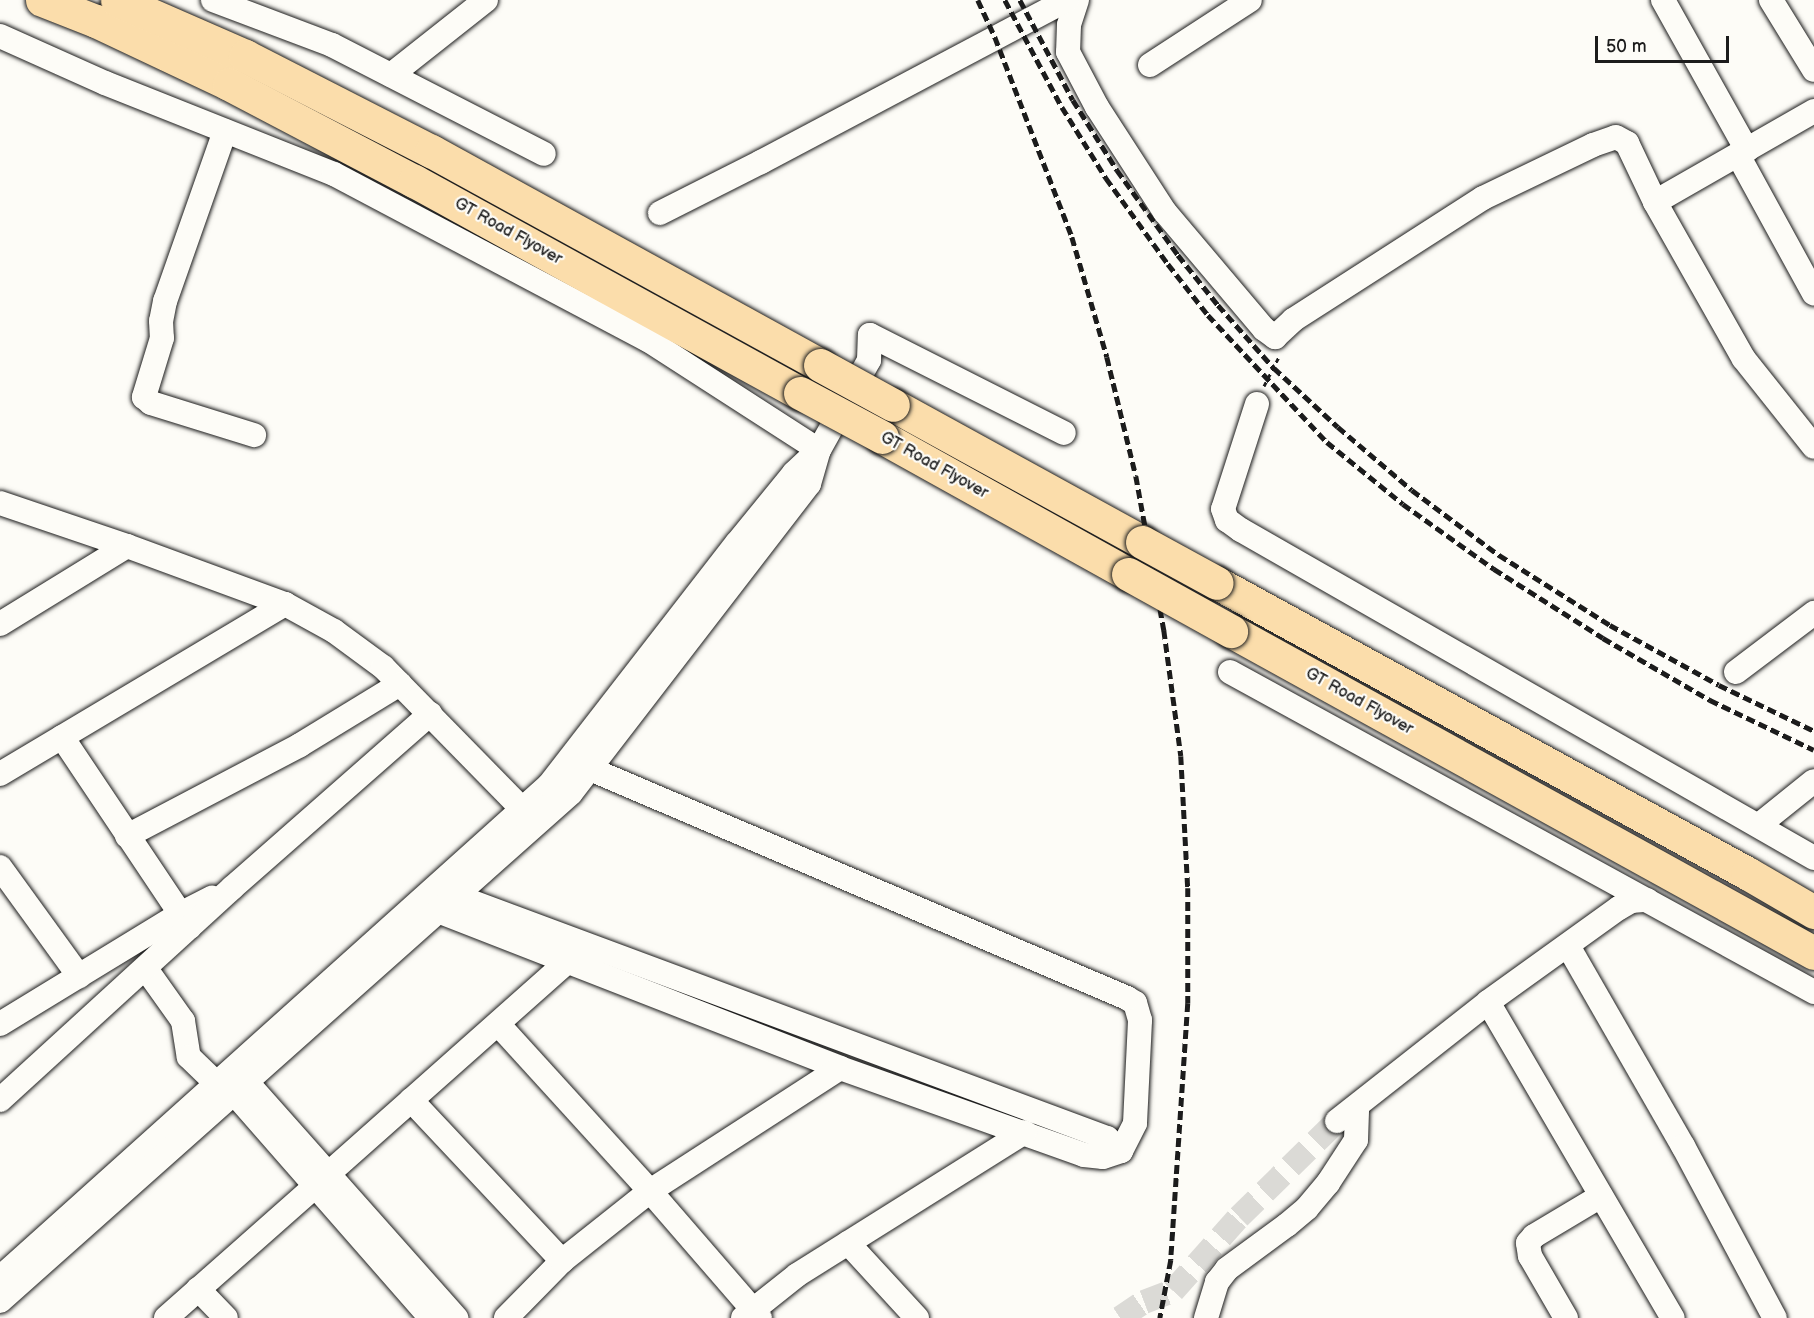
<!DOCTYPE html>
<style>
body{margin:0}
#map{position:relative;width:1814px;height:1318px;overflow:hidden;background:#fdfcf7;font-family:"Balsamiq Sans",sans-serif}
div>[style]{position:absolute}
.minor-tunnel>*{height:24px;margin-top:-12px;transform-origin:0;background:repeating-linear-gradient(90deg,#dbdad6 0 24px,transparent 0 36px)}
.path>*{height:3px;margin-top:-1.5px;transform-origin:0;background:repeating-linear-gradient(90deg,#1c1c1c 0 4.5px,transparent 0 9px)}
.roads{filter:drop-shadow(0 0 2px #1c1c1c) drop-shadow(0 0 2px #1c1c1c)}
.minor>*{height:24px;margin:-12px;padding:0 12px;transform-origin:12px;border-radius:12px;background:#fdfcf7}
.highway>*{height:33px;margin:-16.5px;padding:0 16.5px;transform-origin:16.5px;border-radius:16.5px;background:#fbddab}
.rail>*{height:4.5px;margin-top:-2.25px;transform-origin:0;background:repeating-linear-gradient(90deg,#1c1c1c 0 9px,transparent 0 13.5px)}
.bridges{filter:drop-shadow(0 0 2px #1c1c1c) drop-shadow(0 0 2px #1c1c1c)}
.highway-bridge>*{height:33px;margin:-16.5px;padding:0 16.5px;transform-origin:16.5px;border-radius:16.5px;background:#fbddab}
span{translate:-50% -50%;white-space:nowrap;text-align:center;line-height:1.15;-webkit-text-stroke:4.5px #fdfcf7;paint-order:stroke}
.street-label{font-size:16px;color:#1c1c1c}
.scale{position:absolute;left:1595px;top:36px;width:134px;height:27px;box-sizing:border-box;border:3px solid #1c1c1c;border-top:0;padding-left:8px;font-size:18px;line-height:21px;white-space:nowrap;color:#1c1c1c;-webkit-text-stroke:4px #fdfcf7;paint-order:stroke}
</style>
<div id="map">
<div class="minor-tunnel">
<div style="left:1120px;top:1318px;width:29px;rotate:-34deg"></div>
<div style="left:1144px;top:1302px;width:31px;rotate:-21deg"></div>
<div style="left:1173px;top:1291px;width:99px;rotate:-48.3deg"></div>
<div style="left:1239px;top:1217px;width:137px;rotate:-44.4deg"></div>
</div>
<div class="path">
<div style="left:1264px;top:386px;width:33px;rotate:-63deg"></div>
</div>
<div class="roads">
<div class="minor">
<div style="left:213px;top:0;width:127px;rotate:20.7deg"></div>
<div style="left:332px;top:45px;width:238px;rotate:27.2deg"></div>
<div style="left:1077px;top:0;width:26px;rotate:108deg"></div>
<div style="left:1069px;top:25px;width:27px;rotate:92deg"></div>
<div style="left:1068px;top:52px;width:62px;rotate:62.2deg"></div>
<div style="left:1097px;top:107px;width:125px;rotate:57.1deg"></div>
<div style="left:1165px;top:212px;width:153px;rotate:49.8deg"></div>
<div style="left:1264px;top:329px;width:14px;rotate:36deg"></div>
<div style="left:1275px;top:337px;width:25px;rotate:-43deg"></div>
<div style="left:1293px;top:320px;width:226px;rotate:-32.7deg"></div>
<div style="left:1483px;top:198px;width:122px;rotate:-25.7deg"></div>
<div style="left:1593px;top:145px;width:24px;rotate:-19deg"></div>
<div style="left:1616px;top:137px;width:13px;rotate:29deg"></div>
<div style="left:1627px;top:143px;width:65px;rotate:64.6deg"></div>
<div style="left:1655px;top:202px;width:180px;rotate:60.5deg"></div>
<div style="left:1744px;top:359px;width:112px;rotate:51.5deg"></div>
<div style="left:1663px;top:0;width:172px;rotate:60.8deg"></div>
<div style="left:1771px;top:0;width:82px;rotate:58.4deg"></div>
<div style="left:0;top:36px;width:115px;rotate:24.1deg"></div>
<div style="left:105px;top:83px;width:246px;rotate:21.7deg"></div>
<div style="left:334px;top:174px;width:355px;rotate:27.9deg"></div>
<div style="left:648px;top:340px;width:203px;rotate:32.8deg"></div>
<div style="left:819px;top:450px;width:103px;rotate:-60.9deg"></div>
<div style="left:869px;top:360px;width:25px;rotate:-88deg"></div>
<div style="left:870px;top:335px;width:217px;rotate:26.8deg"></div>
<div style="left:1150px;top:65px;width:119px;rotate:-33deg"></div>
<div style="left:391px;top:75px;width:121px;rotate:-38.3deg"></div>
<div style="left:225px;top:131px;width:180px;rotate:109.4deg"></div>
<div style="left:165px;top:301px;width:20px;rotate:101deg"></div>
<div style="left:161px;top:321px;width:17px;rotate:87deg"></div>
<div style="left:162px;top:338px;width:62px;rotate:107deg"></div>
<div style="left:144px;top:397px;width:9px;rotate:41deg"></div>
<div style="left:151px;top:403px;width:108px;rotate:17.3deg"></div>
<div style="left:1738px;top:155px;width:158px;rotate:61.3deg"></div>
<div style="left:1655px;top:202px;width:183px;rotate:-29.8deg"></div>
<div style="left:660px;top:213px;width:113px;rotate:-26.8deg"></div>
<div style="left:761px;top:162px;width:346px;rotate:-27.9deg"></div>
<div style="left:1257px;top:404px;width:110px;rotate:107.9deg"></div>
<div style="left:1223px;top:509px;width:12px;rotate:70deg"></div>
<div style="left:1227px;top:520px;width:17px;rotate:36deg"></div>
<div style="left:1241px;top:530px;width:660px;rotate:29.79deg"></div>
<div style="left:0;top:503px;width:134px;rotate:18.7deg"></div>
<div style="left:127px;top:546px;width:168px;rotate:20.2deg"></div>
<div style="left:285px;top:604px;width:56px;rotate:28.9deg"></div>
<div style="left:334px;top:631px;width:61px;rotate:36.3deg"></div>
<div style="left:383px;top:667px;width:214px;rotate:45.6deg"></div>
<div style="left:0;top:624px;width:149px;rotate:-31.6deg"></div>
<div style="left:1230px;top:672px;width:666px;rotate:28.72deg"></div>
<div style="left:1736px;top:672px;width:98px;rotate:-37.1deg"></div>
<div style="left:62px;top:737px;width:229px;rotate:56.2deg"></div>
<div style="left:0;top:774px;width:332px;rotate:-30.8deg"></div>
<div style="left:1759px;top:825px;width:70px;rotate:-38.7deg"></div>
<div style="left:127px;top:836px;width:195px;rotate:-27.7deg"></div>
<div style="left:300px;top:745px;width:117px;rotate:-31.4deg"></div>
<div style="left:0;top:867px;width:135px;rotate:54.1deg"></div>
<div style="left:456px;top:896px;width:695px;rotate:20.39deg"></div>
<div style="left:1107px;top:1138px;width:19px;rotate:43deg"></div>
<div style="left:438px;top:911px;width:432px;rotate:21.3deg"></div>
<div style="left:840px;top:1068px;width:259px;rotate:19.6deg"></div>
<div style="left:1084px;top:1155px;width:19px;rotate:6deg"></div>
<div style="left:1103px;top:1157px;width:19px;rotate:-18deg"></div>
<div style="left:1121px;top:1151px;width:31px;rotate:-63deg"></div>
<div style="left:1135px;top:1123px;width:103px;rotate:-87.2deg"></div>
<div style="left:1140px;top:1020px;width:18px;rotate:-106deg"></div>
<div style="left:1135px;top:1003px;width:9px;rotate:-148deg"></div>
<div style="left:1127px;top:998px;width:584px;rotate:-156.9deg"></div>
<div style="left:1568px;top:946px;width:231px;rotate:60.1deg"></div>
<div style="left:1683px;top:1146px;width:195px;rotate:61.9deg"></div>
<div style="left:146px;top:969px;width:64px;rotate:54.6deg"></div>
<div style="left:183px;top:1021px;width:36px;rotate:81deg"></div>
<div style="left:189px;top:1057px;width:39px;rotate:44deg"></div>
<div style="left:1488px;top:1002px;width:366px;rotate:59.7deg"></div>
<div style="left:0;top:1024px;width:213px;rotate:-31.4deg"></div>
<div style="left:182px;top:913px;width:34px;rotate:-27deg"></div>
<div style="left:498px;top:1024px;width:226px;rotate:47.7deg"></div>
<div style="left:650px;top:1191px;width:168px;rotate:49.1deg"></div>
<div style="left:236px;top:1070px;width:332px;rotate:48.4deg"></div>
<div style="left:227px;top:1085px;width:310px;rotate:48.8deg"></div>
<div style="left:0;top:1100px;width:314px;rotate:-42.4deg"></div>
<div style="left:232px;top:888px;width:264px;rotate:-41.3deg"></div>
<div style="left:411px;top:1100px;width:221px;rotate:46.8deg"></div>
<div style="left:1337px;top:1121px;width:192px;rotate:-38.2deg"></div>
<div style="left:1488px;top:1002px;width:161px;rotate:-35.7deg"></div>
<div style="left:1619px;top:908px;width:14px;rotate:-30deg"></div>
<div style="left:1631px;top:901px;width:16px;rotate:-4deg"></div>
<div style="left:328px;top:1174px;width:319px;rotate:-41.6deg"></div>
<div style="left:848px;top:1243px;width:102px;rotate:47.4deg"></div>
<div style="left:0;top:1278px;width:738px;rotate:-41.92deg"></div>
<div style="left:549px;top:785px;width:306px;rotate:-52.2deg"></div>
<div style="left:737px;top:543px;width:90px;rotate:-50.8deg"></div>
<div style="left:794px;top:473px;width:34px;rotate:-43deg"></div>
<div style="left:198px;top:1289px;width:40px;rotate:46deg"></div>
<div style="left:0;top:1301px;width:764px;rotate:-41.66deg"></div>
<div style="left:571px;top:793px;width:390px;rotate:-52.4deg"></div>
<div style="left:809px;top:484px;width:35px;rotate:-74deg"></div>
<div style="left:166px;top:1318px;width:199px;rotate:-41.5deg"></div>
<div style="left:506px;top:1318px;width:80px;rotate:-45.5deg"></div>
<div style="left:562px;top:1261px;width:112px;rotate:-38.5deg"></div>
<div style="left:650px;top:1191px;width:226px;rotate:-32.9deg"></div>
<div style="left:743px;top:1318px;width:69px;rotate:-38.5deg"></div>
<div style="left:797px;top:1275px;width:269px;rotate:-32.1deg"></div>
<div style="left:1206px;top:1318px;width:38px;rotate:-73deg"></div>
<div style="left:1217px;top:1282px;width:16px;rotate:-52deg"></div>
<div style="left:1227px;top:1269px;width:74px;rotate:-36.3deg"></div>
<div style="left:1287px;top:1225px;width:26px;rotate:-40deg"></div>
<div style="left:1307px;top:1208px;width:33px;rotate:-50deg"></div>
<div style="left:1328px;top:1183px;width:51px;rotate:-56.9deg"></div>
<div style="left:1356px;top:1140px;width:34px;rotate:-88deg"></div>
<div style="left:1566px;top:1318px;width:72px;rotate:-120.1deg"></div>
<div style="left:1530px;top:1256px;width:13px;rotate:-99deg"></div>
<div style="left:1528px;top:1243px;width:9px;rotate:-49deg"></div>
<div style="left:1534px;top:1236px;width:78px;rotate:-30.8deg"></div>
</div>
<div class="highway">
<div style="left:42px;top:0;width:58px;rotate:21.3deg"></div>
<div style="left:96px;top:21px;width:147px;rotate:25.3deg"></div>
<div style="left:229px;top:84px;width:209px;rotate:27.7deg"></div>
<div style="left:414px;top:181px;width:440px;rotate:28.8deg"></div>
<div style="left:117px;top:0;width:140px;rotate:23.6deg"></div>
<div style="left:245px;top:56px;width:209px;rotate:27.1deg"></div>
<div style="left:431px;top:151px;width:444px;rotate:28.8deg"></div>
<div style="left:893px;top:405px;width:284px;rotate:28.8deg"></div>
<div style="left:882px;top:437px;width:282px;rotate:29.1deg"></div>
<div style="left:1217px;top:583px;width:604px;rotate:28.69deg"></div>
<div style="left:1747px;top:873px;width:78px;rotate:30.2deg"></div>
<div style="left:1231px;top:631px;width:666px;rotate:28.91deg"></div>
</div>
</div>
<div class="rail">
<div style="left:978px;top:0;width:41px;rotate:65.3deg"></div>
<div style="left:995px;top:37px;width:214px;rotate:68.9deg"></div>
<div style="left:1072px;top:237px;width:125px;rotate:73.7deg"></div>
<div style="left:1107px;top:357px;width:122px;rotate:76.3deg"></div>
<div style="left:1136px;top:476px;width:157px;rotate:79.7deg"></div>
<div style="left:1164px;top:630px;width:127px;rotate:82.3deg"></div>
<div style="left:1181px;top:756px;width:132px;rotate:87deg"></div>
<div style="left:1188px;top:888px;width:115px;rotate:90deg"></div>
<div style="left:1188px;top:1003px;width:258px;rotate:93.8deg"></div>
<div style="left:1171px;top:1260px;width:59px;rotate:100.7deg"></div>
<div style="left:1005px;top:0;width:121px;rotate:62deg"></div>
<div style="left:1062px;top:107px;width:84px;rotate:58.2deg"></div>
<div style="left:1106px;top:178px;width:106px;rotate:54.2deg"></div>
<div style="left:1168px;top:264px;width:65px;rotate:51.9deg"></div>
<div style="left:1208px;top:315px;width:174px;rotate:46.9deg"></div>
<div style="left:1327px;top:442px;width:98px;rotate:39.2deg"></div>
<div style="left:1403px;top:504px;width:112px;rotate:35.5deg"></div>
<div style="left:1494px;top:569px;width:129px;rotate:32.3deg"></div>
<div style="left:1603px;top:638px;width:124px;rotate:30.1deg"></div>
<div style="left:1710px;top:700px;width:115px;rotate:25.7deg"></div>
<div style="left:1020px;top:0;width:113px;rotate:62.1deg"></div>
<div style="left:1073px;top:100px;width:83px;rotate:57.8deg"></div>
<div style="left:1117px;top:170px;width:105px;rotate:54.3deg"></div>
<div style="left:1178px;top:255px;width:64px;rotate:51.3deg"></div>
<div style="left:1218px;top:305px;width:84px;rotate:48.4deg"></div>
<div style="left:1274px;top:368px;width:87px;rotate:42.7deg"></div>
<div style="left:1338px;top:427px;width:97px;rotate:40.4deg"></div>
<div style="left:1412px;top:490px;width:109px;rotate:36.8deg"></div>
<div style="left:1499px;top:555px;width:131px;rotate:32.2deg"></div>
<div style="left:1610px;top:625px;width:124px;rotate:28.8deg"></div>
<div style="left:1719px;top:685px;width:106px;rotate:25.8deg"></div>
</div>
<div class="bridges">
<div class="highway-bridge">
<div style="left:820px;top:365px;width:83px;rotate:28.7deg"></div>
<div style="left:800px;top:393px;width:93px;rotate:28.2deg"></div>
<div style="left:1142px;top:542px;width:85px;rotate:28.7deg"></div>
<div style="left:1128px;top:574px;width:118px;rotate:29deg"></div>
</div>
</div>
<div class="street-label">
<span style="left:508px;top:232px;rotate:29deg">GT Road Flyover</span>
<span style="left:934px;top:466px;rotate:29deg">GT Road Flyover</span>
<span style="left:1359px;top:702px;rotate:29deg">GT Road Flyover</span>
</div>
<div class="scale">50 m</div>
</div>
